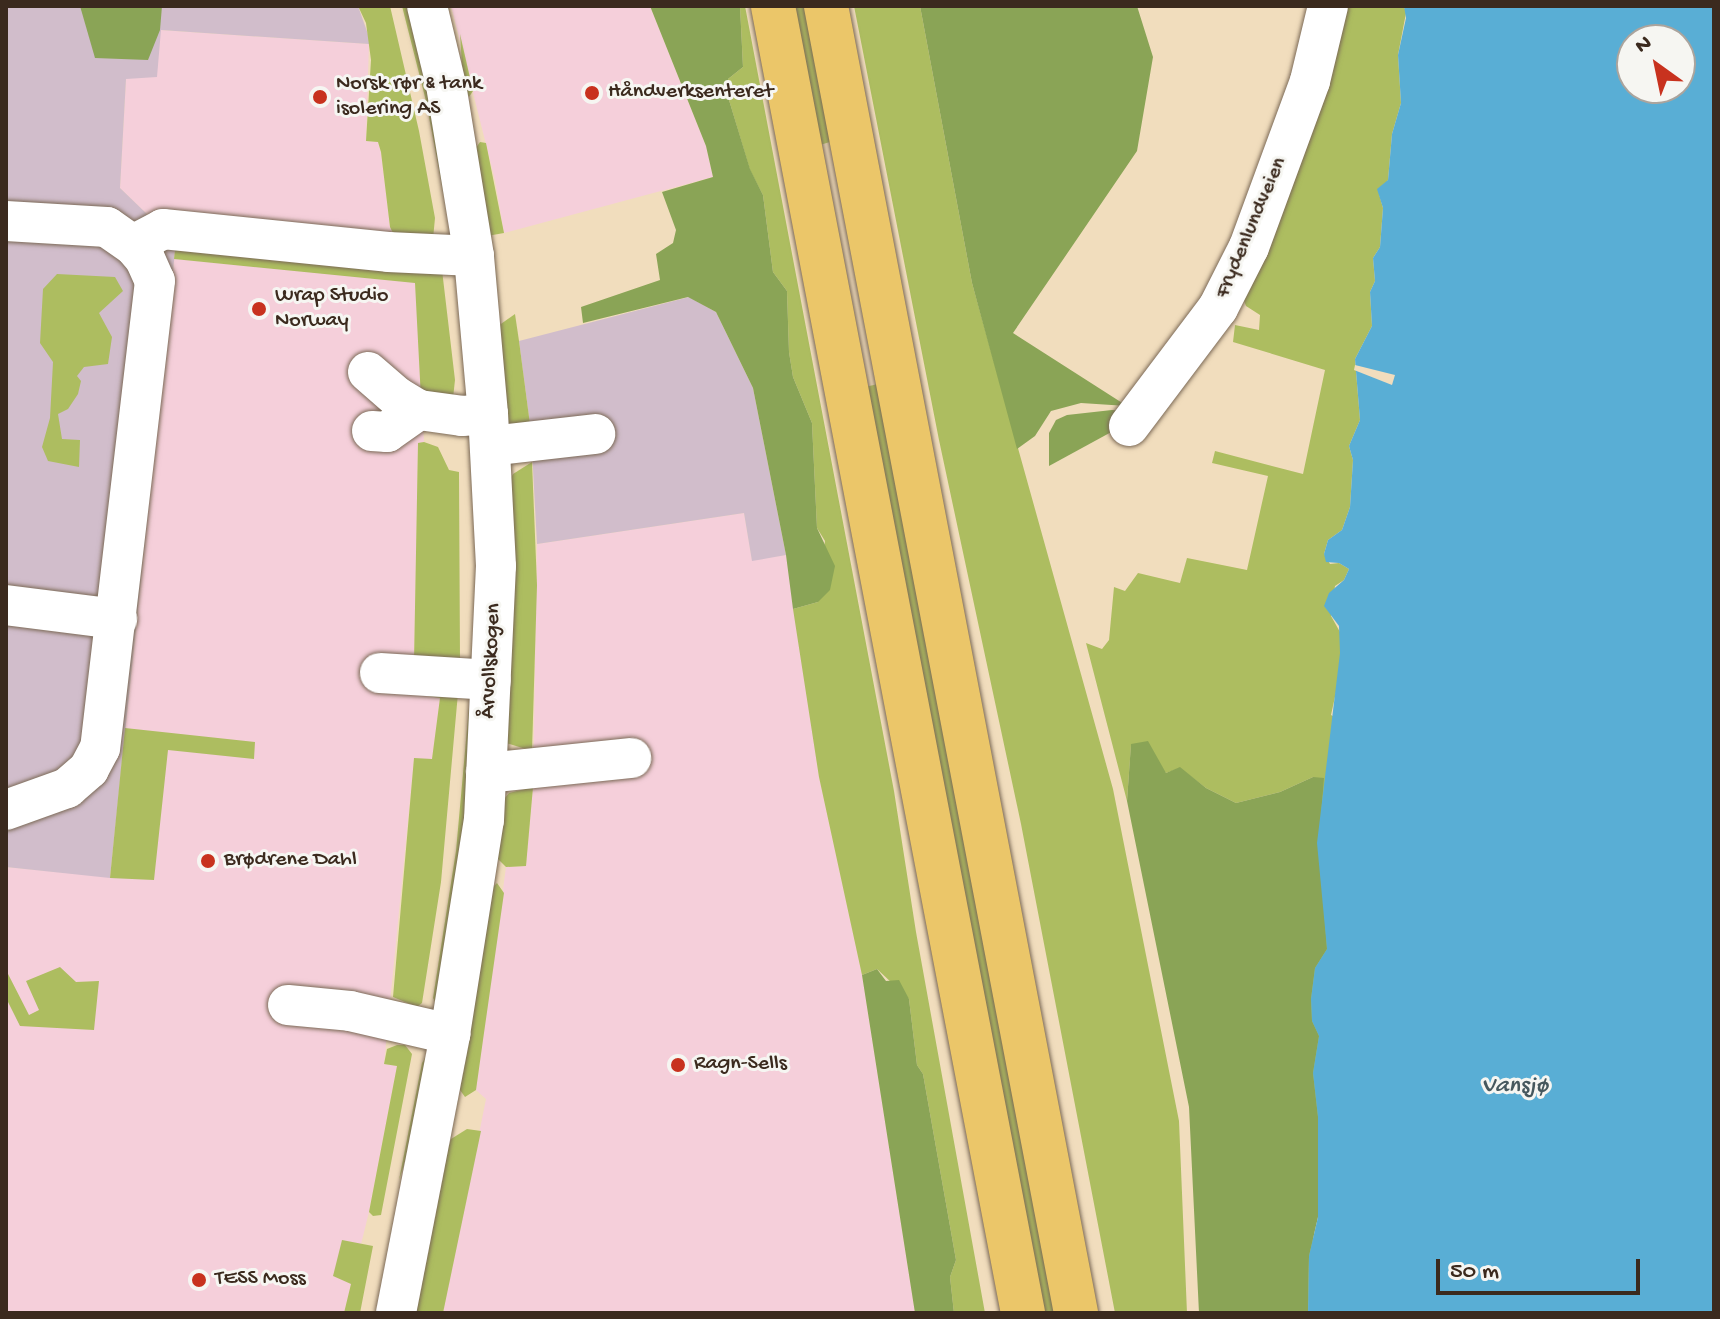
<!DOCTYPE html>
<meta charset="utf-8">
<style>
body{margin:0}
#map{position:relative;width:1720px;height:1319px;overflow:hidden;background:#f1ddbd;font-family:"Gochi Hand",sans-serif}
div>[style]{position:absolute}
.built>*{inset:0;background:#f5cfda}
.industrial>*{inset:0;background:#d1bdcb}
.green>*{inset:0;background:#adbd60}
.forest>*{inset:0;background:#8aa456}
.water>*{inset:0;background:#59aed5}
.pier>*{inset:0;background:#f1ddbd}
.roads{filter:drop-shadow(0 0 2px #7b6956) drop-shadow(0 0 2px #7b6956)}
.minor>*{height:40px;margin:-20px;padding:0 20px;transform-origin:20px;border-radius:20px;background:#fff}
.highway>*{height:44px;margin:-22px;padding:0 22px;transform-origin:22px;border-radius:22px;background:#ebc669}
.dots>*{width:22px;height:22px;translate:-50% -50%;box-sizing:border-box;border:4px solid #f6f6f2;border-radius:50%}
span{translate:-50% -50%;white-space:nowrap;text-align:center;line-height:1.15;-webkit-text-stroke:6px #f6f6f2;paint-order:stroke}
.poi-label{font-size:22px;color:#3b2a1e}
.left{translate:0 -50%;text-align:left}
.street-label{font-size:22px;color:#3b2a1e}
.water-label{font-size:24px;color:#46585e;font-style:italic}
.frame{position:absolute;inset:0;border:8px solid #3b2a1e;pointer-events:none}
.north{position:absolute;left:1616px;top:24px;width:80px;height:80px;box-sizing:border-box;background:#f6f6f2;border:2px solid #aba49d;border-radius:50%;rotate:327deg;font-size:22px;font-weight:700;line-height:32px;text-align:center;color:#3b2a1e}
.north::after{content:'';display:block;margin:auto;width:28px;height:36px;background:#c8321e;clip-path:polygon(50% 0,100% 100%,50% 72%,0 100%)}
.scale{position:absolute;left:1436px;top:1259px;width:204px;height:36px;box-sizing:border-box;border:4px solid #3b2a1e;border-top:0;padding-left:10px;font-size:24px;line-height:28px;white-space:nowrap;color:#3b2a1e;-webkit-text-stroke:6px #f6f6f2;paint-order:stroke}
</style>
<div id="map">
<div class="built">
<div style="clip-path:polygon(451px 6px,650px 6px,706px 146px,713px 177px,504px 233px,495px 180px)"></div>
<div style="clip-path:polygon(160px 30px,369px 44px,366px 141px,378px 142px,381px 153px,390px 227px,396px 239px,413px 240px,424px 442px,418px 443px,414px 662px,440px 698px,432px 759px,414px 759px,384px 1064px,397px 1066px,369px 1212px,344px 1313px,6px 1313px,6px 867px,110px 877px,176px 242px,120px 188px,126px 79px)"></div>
<div style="clip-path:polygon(744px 513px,752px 560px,786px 555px,819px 777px,862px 975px,915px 1313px,443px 1313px,486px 1099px,476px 1090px,506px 867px,526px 866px,533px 787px,537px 544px)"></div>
</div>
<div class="industrial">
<div style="clip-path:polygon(6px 6px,358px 6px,369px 37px,369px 44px,161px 30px,157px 77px,126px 79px,120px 188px,176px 242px,110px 878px,6px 867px)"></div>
<div style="clip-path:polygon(689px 297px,716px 312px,753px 388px,786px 555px,752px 561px,744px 513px,537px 544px,531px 432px,519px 341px)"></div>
</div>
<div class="green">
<div style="clip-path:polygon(358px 6px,390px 6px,419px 131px,435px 218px,433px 239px,396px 239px,390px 227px,381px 152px,378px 142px,366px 141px,371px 60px,366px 23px)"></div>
<div style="clip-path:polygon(402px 6px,409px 6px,441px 148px,449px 223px,426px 101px)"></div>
<div style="clip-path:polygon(740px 6px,745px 6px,894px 791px,916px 932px,985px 1313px,954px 1313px,950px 1277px,956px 1260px,923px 1074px,917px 1065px,909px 999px,877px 969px,862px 975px,819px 777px,793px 609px,818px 602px,825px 541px,817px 528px,812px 423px,793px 377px,789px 352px,787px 291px,773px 272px,763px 195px,750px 170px,729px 100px,728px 79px,743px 67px)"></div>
<div style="clip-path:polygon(790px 6px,807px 6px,833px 141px,817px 146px)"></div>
<div style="clip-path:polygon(854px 6px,920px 6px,972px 283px,1113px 789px,1179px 1121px,1187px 1313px,1115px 1313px,1021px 824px,939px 440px)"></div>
<div style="clip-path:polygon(1332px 6px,1404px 6px,1406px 13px,1398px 55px,1401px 103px,1392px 134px,1388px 180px,1379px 194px,1383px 208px,1380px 247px,1373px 258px,1375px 281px,1370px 292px,1372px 326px,1355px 359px,1360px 420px,1349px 446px,1353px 460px,1350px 507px,1342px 530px,1328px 540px,1324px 554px,1330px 564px,1339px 563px,1349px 569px,1344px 580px,1335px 586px,1331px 616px,1340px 632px,1340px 674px,1331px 715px,1350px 726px,1308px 1313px,1313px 777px,1280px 792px,1236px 803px,1206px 788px,1180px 768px,1166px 773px,1131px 745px,1127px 801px,1086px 643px,1102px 649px,1109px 640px,1114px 587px,1125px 591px,1138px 573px,1180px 583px,1187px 558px,1247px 570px,1268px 476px,1212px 463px,1215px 451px,1303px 474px,1325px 370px,1233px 342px,1235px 325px,1259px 330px,1260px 315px,1246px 306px,1239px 288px)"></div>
<div style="clip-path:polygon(460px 34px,473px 91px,469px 97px,463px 80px)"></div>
<div style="clip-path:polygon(480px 142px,486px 143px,504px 233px,487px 236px,473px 152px)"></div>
<div style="clip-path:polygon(176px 242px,442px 270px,455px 380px,453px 398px,421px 399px,415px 283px,174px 259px)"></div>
<div style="clip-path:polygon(57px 274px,115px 277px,123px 291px,99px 313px,112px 337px,108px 364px,84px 367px,77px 376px,81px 381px,78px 394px,68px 409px,58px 414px,62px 439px,80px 440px,79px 467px,48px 461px,42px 447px,50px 418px,53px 362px,40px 343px,43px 289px)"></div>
<div style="clip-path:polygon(515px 314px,519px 341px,531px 432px,507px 424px,498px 326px)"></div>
<div style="clip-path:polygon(878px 384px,1059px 1313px,1041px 1313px,865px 387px)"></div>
<div style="clip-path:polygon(424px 442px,438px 447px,449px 470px,459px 472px,460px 661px,414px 662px,418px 443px)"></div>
<div style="clip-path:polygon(532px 462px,537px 585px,532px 751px,506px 743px,507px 485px,513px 474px)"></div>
<div style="clip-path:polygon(458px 693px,441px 882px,422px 1003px,417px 1007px,393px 997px,414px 758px,432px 759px,440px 698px,421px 695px)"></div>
<div style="clip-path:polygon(469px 707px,471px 795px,437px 1005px,433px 998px,456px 851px)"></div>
<div style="clip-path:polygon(125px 728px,255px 742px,254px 759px,168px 750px,154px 880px,110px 878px)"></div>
<div style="clip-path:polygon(533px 787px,526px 866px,506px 867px,497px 858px,498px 806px,509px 793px)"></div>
<div style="clip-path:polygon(497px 883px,504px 893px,483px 1040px,476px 1090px,465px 1097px,460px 1090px,462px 1055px,491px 889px)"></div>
<div style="clip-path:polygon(60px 967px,76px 982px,99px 981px,94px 1030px,20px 1026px,6px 998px,6px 970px,29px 1015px,39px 1010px,26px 981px)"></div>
<div style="clip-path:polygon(397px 1045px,405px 1045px,412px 1054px,381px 1215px,373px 1216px,369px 1212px,397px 1066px,384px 1064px,387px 1049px)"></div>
<div style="clip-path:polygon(425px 1058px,416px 1128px,399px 1180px,422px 1063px)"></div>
<div style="clip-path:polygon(467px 1129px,481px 1131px,443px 1313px,410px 1313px,446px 1154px,451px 1139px)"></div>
<div style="clip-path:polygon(342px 1240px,373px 1246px,360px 1313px,344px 1313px,351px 1284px,333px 1276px)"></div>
</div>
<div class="forest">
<div style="clip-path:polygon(80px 6px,162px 6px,160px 30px,148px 60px,95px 58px)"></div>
<div style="clip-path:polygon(650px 6px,740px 6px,743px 67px,728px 79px,729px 100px,750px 169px,763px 195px,773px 272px,787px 291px,789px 352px,793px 377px,812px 423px,817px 528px,835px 566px,830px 590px,818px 602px,793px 609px,786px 555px,753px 388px,716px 312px,688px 297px,583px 323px,581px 307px,660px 280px,656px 254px,673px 243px,676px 230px,662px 192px,713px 177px,706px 146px)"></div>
<div style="clip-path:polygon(920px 6px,1137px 6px,1153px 57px,1137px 151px,1013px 333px,1127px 406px,1081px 403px,1051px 411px,1035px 436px,1017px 449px,972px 283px)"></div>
<div style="clip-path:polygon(1112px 410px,1129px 411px,1115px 430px,1049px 466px,1049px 433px,1056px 420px,1067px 415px)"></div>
<div style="clip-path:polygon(1148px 741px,1166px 773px,1180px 767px,1206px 788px,1236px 803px,1280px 792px,1313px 777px,1324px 778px,1319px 841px,1327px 949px,1315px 968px,1311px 999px,1312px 1021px,1319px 1036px,1313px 1073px,1318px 1117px,1318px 1217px,1309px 1256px,1308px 1313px,1199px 1313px,1189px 1107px,1127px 801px,1131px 744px)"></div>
<div style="clip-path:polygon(877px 969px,886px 981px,899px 980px,909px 999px,917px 1065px,923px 1074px,956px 1260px,950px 1277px,954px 1313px,915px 1313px,862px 975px)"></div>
</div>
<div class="water">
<div style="clip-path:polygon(evenodd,1404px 6px,1714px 6px,1714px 1313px,1308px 1313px,1309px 1256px,1318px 1217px,1318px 1117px,1313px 1073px,1319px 1036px,1312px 1021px,1311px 999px,1315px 968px,1327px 949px,1317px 843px,1340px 653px,1339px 626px,1324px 606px,1329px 593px,1344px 580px,1349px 569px,1339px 563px,1326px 562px,1324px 554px,1328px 540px,1342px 530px,1350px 507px,1353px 460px,1349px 446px,1360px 420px,1355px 359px,1372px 326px,1370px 292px,1375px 281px,1373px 258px,1380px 247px,1383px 208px,1377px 189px,1388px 180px,1392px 134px,1401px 103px,1398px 55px,1406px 18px,1404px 6px,1632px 40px,1680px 40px,1680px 88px,1632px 88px,1632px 40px)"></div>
</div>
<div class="pier">
<div style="clip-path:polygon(1355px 365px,1395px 375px,1392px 385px,1354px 370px)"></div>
</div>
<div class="roads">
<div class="minor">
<div style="left:6px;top:221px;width:101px;rotate:3.4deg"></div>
<div style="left:107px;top:227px;width:32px;rotate:35deg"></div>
<div style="left:133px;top:245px;width:18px;rotate:49deg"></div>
<div style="left:145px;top:259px;width:24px;rotate:66deg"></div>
<div style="left:155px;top:281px;width:470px;rotate:96.7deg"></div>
<div style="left:100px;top:748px;width:24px;rotate:118deg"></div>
<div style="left:89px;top:769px;width:29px;rotate:139deg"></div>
<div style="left:67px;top:788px;width:65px;rotate:160.2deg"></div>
<div style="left:133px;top:245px;width:34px;rotate:-28deg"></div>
<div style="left:163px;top:229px;width:226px;rotate:5.8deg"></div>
<div style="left:388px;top:252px;width:86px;rotate:2.7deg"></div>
<div style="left:368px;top:372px;width:38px;rotate:41deg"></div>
<div style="left:397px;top:397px;width:26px;rotate:31deg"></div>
<div style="left:419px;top:410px;width:43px;rotate:7.9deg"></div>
<div style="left:462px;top:416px;width:26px;rotate:-4deg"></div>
<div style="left:1129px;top:426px;width:148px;rotate:-53deg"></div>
<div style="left:1218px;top:308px;width:68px;rotate:-63.1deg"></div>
<div style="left:1249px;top:247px;width:177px;rotate:-69.8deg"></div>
<div style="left:1310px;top:81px;width:77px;rotate:-76.5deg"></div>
<div style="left:372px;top:431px;width:15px;rotate:4deg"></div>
<div style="left:387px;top:432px;width:39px;rotate:-35deg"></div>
<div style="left:490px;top:446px;width:106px;rotate:-6.5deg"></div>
<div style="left:6px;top:605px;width:112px;rotate:7.2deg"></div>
<div style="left:380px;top:673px;width:111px;rotate:3.6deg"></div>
<div style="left:486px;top:773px;width:146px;rotate:-5.9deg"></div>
<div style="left:288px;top:1005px;width:62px;rotate:5.5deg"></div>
<div style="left:350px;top:1011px;width:103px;rotate:13deg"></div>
<div style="left:396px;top:1313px;width:284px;rotate:-79deg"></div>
<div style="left:450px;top:1034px;width:217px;rotate:-81deg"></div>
<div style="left:484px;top:820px;width:254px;rotate:-87.3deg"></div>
<div style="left:496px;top:566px;width:152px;rotate:-93deg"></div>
<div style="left:488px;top:414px;width:159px;rotate:-95.1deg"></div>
<div style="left:474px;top:256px;width:173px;rotate:-99.3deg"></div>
<div style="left:446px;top:85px;width:81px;rotate:-103.5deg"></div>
</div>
<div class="highway">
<div style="left:773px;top:6px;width:1331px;rotate:79.17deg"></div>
<div style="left:826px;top:6px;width:1331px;rotate:79.17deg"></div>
</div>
</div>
<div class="dots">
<div style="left:592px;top:93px;background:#c8321e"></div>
<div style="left:320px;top:97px;background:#c8321e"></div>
<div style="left:259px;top:309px;background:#c8321e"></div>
<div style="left:208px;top:861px;background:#c8321e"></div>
<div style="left:678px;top:1065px;background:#c8321e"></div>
<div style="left:199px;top:1280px;background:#c8321e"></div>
</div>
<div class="poi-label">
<span class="left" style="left:336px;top:97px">Norsk rør &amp; tank<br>isolering AS</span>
<span class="left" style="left:608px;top:93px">Håndverksenteret</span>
<span class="left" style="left:275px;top:309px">Wrap Studio<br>Norway</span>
<span class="left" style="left:224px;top:861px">Brødrene Dahl</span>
<span class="left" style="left:694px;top:1065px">Ragn-Sells</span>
<span class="left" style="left:215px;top:1280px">TESS Moss</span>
</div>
<div class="street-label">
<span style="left:1252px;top:228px;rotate:-67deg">Frydenlundveien</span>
<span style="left:492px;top:661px;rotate:-87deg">Årvollskogen</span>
</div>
<div class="water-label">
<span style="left:1515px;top:1087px">Vansjø</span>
</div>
<div class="frame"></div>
<div class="north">N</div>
<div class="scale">50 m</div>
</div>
